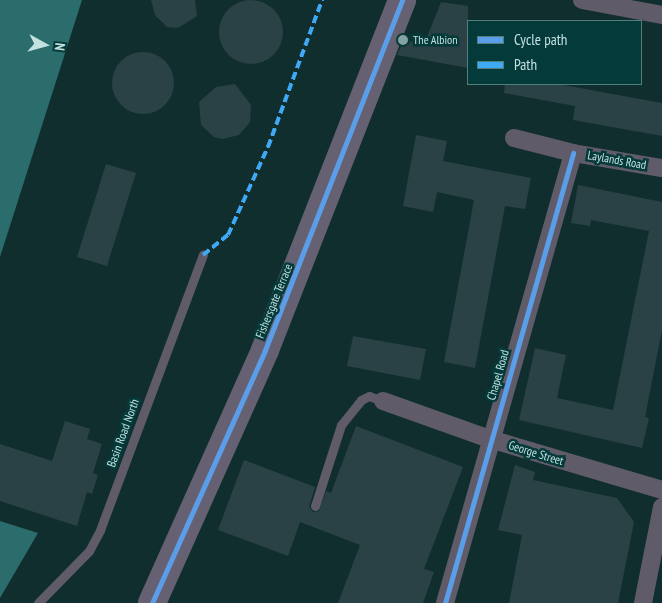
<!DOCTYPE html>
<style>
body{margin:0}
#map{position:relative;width:662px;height:603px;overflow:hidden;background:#112e2e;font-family:"PT Sans Narrow",sans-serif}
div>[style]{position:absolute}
.water>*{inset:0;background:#2b6c6c}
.building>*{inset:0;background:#2a4245}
.round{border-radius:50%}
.lane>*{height:9px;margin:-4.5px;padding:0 4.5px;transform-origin:4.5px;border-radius:4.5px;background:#605b69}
.street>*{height:18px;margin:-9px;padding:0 9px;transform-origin:9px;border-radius:9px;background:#605b69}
.primary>*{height:28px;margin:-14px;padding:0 14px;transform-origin:14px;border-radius:14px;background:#656172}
.quiet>*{height:4px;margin-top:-2px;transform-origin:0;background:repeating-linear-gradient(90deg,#3fa9f5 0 8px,transparent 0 12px)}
.cycleway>*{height:5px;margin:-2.5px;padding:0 2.5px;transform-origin:2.5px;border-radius:2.5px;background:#5a9eea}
.dots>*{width:14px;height:14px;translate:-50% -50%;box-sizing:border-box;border:2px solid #053a3a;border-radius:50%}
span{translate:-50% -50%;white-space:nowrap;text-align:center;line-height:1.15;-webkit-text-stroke:5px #053a3a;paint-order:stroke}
.poi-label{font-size:12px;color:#c3e1e0}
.left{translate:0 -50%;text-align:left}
.street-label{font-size:12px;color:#c3e1e0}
.legend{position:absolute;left:467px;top:20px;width:175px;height:65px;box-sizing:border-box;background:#053a3a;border:1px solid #517d7c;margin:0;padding:6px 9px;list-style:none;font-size:15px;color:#c3e1e0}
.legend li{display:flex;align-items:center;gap:10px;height:25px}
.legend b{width:25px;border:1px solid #517d7c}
.north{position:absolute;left:20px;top:20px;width:50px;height:50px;-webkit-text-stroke:4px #053a3a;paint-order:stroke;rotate:97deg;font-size:14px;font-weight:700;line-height:20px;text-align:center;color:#c3e1e0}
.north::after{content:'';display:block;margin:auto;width:18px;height:22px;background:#c3e1e0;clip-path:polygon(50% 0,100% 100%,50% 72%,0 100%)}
</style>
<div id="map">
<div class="water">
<div style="clip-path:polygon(0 0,82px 0,0 257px)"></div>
<div style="clip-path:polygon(0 521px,38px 533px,0 598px)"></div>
</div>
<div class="building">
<div style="clip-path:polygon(151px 0,195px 0,197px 16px,178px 28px,167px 27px,155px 15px)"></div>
<div class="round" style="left:219px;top:0;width:64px;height:64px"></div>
<div style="clip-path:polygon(441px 2px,468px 6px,468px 68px,397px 55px,403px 41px,425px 42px)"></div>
<div class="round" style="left:112px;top:52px;width:62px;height:62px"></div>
<div style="clip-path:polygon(235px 84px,251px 105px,250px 122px,239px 135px,223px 139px,214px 137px,201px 125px,199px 102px,216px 87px)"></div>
<div style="clip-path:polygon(505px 84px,558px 84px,662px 103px,662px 136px,573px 120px,575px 106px,504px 93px)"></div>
<div style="clip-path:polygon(416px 135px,447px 141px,443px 161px,531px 178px,525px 209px,505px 206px,475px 368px,444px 362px,474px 200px,437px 192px,433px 212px,403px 206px)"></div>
<div style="clip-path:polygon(106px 164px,136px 173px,107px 266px,77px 257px)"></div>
<div style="clip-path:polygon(578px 185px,662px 202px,662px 330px,645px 417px,649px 418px,642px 448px,519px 420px,535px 348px,566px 355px,557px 398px,613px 410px,649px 231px,591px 220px,590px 226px,571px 223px)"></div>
<div style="clip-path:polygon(353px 336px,426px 349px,420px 380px,347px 366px)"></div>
<div style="clip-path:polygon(65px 421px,90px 429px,87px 439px,102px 444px,93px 473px,98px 475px,92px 494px,87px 492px,77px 526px,0 501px,0 444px,52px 461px)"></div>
<div style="clip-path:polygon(356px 426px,463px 467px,424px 569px,434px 572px,423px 603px,338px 603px,360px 545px,300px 522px,288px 556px,218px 530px,244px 460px,315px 487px,309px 507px,313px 512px,319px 511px,326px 491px,331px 493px)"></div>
<div style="clip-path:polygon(515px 465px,535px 472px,533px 480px,617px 498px,634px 522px,618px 603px,509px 603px,522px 535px,498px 530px)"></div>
</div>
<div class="lane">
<div style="left:315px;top:506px;width:85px;rotate:-72.2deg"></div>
<div style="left:341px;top:425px;width:32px;rotate:-51deg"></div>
<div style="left:361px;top:400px;width:9px;rotate:-27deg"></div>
<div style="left:369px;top:396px;width:15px;rotate:20deg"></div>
<div style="left:38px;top:603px;width:73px;rotate:-45.6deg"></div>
<div style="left:89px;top:551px;width:24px;rotate:-62deg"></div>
<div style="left:100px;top:530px;width:294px;rotate:-69.5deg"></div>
</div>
<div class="street">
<div style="left:582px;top:0;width:81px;rotate:10.6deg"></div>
<div style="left:514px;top:138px;width:61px;rotate:14.3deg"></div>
<div style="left:573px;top:153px;width:90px;rotate:9.6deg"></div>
<div style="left:383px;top:401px;width:114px;rotate:19.6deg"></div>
<div style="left:490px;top:439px;width:179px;rotate:16.5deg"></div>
<div style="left:445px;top:603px;width:468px;rotate:-74.1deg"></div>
<div style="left:643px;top:603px;width:98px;rotate:-78.8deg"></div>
</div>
<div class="primary">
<div style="left:152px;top:603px;width:277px;rotate:-65.9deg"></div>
<div style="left:265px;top:350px;width:376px;rotate:-68.6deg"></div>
</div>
<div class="quiet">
<div style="left:203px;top:255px;width:32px;rotate:-39deg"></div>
<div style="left:228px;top:235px;width:97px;rotate:-65.6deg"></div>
<div style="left:268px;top:147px;width:157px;rotate:-69.8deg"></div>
</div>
<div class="cycleway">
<div style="left:152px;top:603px;width:277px;rotate:-65.9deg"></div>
<div style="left:265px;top:350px;width:376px;rotate:-68.6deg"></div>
<div style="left:445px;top:603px;width:468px;rotate:-74.1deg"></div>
</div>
<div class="dots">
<div style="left:403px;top:40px;background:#85a2a2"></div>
</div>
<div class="poi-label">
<span class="left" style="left:413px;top:40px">The Albion</span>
</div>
<div class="street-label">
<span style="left:617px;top:160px;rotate:10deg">Laylands Road</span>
<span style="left:274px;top:301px;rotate:-68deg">Fishersgate Terrace</span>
<span style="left:498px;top:375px;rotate:-74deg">Chapel Road</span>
<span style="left:123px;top:433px;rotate:-70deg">Basin Road North</span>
<span style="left:536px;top:453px;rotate:17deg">George Street</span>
</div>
<ul class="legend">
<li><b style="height:6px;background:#5a9eea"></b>Cycle path</li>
<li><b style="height:6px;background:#3fa9f5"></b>Path</li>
</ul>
<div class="north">N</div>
</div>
